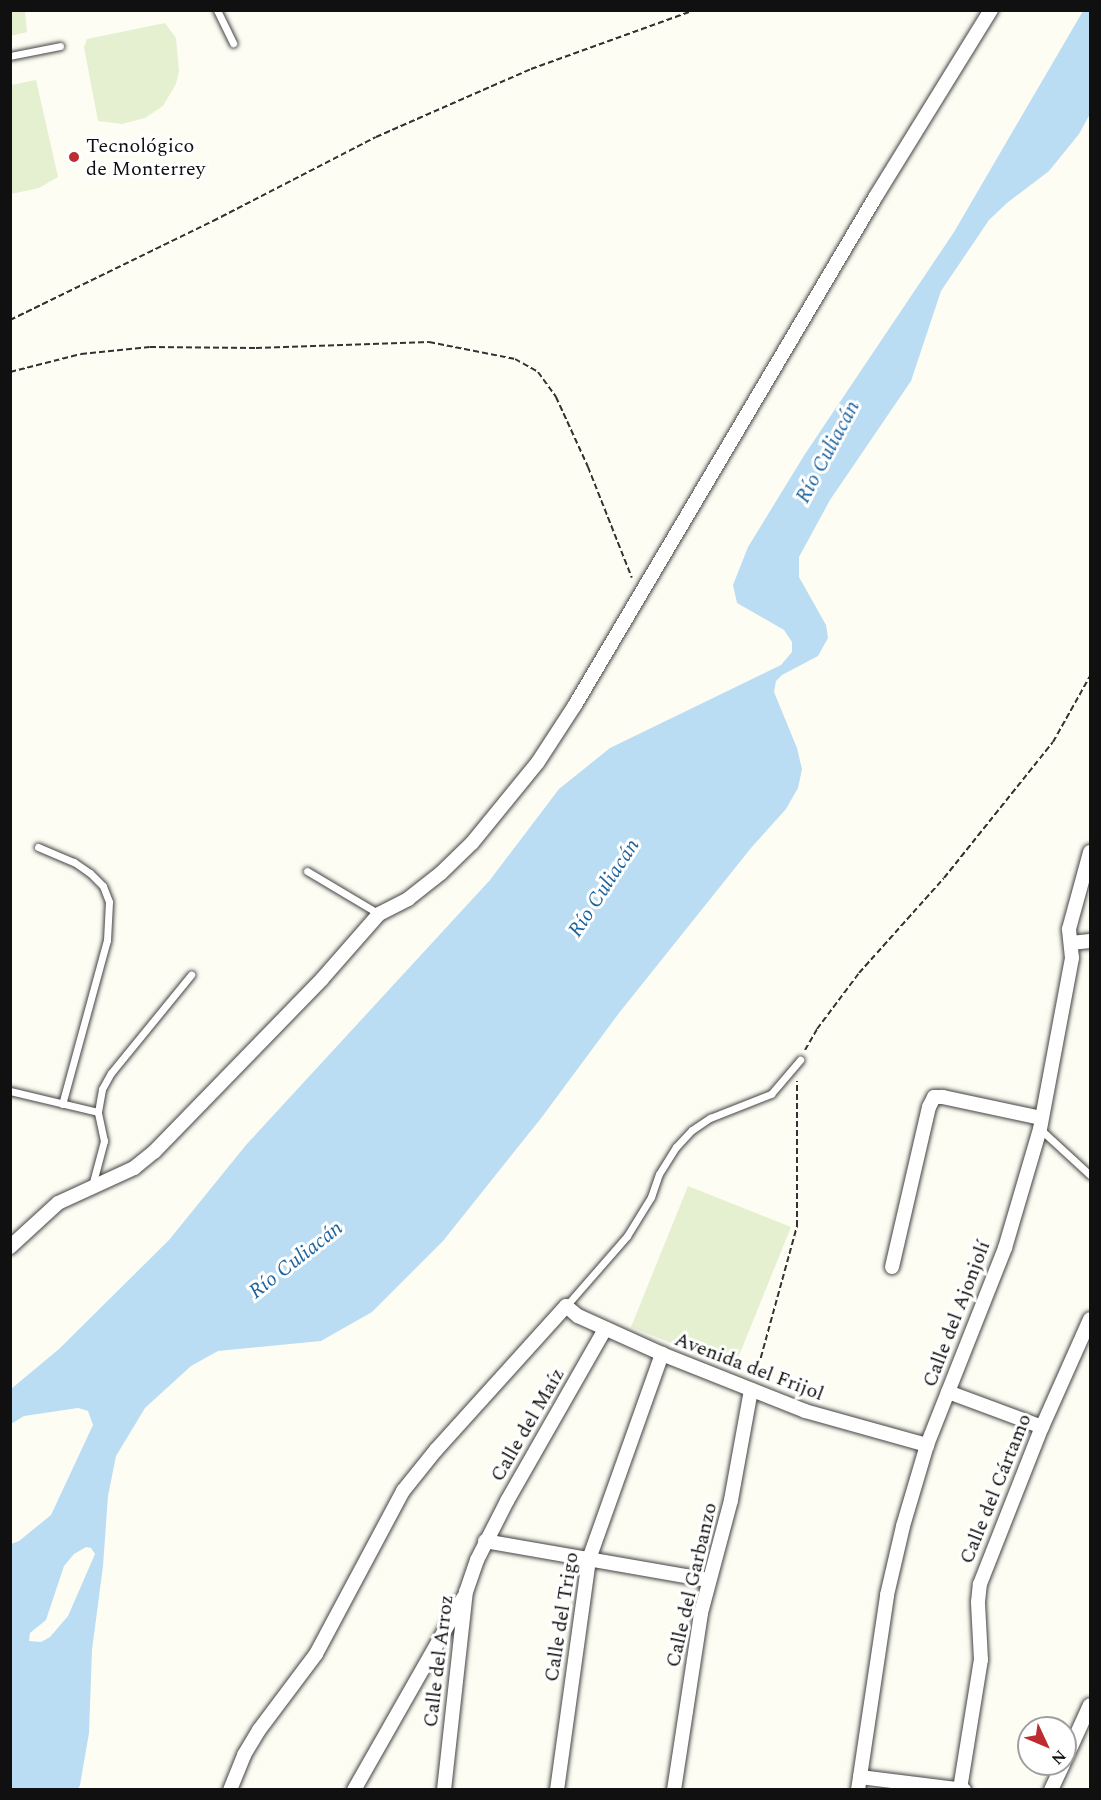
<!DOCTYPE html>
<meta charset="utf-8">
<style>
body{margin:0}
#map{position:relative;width:1101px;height:1800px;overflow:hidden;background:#fefdf4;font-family:Spectral,serif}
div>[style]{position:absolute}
.pitch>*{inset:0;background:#e4f0cf}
.water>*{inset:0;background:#baddf4}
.path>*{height:2px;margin-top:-1px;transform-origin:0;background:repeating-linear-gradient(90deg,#323232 0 6px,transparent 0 9px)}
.roads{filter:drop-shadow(0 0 2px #434343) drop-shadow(0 0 2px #434343)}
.service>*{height:7px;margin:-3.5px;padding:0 3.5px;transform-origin:3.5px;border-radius:3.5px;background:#fff}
.minor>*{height:14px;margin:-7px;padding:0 7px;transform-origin:7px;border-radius:7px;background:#fff}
.dots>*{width:16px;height:16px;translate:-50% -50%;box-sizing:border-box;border:3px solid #fff;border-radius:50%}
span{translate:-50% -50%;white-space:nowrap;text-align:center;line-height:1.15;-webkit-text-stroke:6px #fff;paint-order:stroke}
.poi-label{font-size:20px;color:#101010}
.left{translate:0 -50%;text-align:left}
.street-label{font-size:20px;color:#101010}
.water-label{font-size:21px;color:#1d639e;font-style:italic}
.frame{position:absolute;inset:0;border:12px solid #101010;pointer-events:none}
.north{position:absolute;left:1017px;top:1716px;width:60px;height:60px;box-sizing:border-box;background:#fff;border:2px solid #9f9f9f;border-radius:50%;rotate:134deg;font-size:16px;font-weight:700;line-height:24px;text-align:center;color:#101010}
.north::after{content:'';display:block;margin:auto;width:21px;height:27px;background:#bc2c30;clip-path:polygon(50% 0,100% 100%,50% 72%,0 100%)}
</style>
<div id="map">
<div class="pitch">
<div style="clip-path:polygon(10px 11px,25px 11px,27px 32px,11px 36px)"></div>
<div style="clip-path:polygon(165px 23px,176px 38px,179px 71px,176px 84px,163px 106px,145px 118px,122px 124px,98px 121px,84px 47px,87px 39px)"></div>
<div style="clip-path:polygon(36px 80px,58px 177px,39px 188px,11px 194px,11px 85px)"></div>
<div style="clip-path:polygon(688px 1186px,791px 1227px,734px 1368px,631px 1327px)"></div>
</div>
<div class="water">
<div style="clip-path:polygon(evenodd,1083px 11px,1090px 11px,1090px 114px,1079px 134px,1049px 171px,1007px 203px,989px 220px,941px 291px,911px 381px,830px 500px,799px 557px,799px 577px,826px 625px,828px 638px,818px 656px,782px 675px,776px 681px,774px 692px,797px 748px,802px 769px,798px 788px,786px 809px,751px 848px,619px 1013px,542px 1117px,443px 1241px,372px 1312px,321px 1341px,218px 1351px,191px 1366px,145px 1408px,116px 1456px,108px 1496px,103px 1566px,92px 1650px,89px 1733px,80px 1785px,78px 1789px,11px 1789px,11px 1544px,19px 1541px,51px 1515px,93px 1425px,88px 1411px,78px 1408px,24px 1416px,11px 1424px,11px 1389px,59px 1349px,169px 1240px,246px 1145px,490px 880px,559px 789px,610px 748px,781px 665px,792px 652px,792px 642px,784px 630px,737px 603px,733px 585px,748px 547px,805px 454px,954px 232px,1083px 11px,86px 1547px,91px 1548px,95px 1554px,68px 1616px,50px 1637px,41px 1642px,29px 1641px,30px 1633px,46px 1620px,64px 1566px,74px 1554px,86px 1547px)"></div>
</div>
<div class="path">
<div style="left:10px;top:320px;width:226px;rotate:-26deg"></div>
<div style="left:213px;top:221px;width:183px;rotate:-27.3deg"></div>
<div style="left:376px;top:137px;width:169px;rotate:-23.7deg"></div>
<div style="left:531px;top:69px;width:174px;rotate:-19.8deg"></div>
<div style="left:10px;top:372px;width:73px;rotate:-14.2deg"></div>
<div style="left:81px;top:354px;width:69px;rotate:-5.8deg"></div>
<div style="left:150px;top:347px;width:106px;rotate:0.5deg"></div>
<div style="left:256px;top:348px;width:173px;rotate:-2deg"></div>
<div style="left:429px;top:342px;width:88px;rotate:11.2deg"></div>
<div style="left:515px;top:359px;width:26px;rotate:29deg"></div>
<div style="left:538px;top:372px;width:31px;rotate:54deg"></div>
<div style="left:556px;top:397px;width:77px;rotate:65.4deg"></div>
<div style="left:588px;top:467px;width:119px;rotate:68.4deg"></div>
<div style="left:805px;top:1050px;width:24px;rotate:-60deg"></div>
<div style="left:817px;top:1029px;width:70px;rotate:-53.1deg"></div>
<div style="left:859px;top:973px;width:127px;rotate:-48.2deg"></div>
<div style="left:944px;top:878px;width:174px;rotate:-51.3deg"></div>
<div style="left:1053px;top:742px;width:76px;rotate:-60.7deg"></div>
<div style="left:756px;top:1375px;width:155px;rotate:-74.6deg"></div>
<div style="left:797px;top:1226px;width:145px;rotate:-90deg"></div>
</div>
<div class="roads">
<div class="service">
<div style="left:217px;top:10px;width:37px;rotate:64deg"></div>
<div style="left:10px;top:56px;width:51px;rotate:-11.3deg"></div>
<div style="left:38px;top:847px;width:39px;rotate:23deg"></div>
<div style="left:74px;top:862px;width:19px;rotate:35deg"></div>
<div style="left:90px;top:873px;width:18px;rotate:45deg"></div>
<div style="left:103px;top:886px;width:17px;rotate:69deg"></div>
<div style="left:109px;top:902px;width:38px;rotate:93deg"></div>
<div style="left:107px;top:940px;width:170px;rotate:105.3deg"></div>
<div style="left:307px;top:871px;width:84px;rotate:30.8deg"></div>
<div style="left:10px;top:1091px;width:90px;rotate:13.4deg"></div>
<div style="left:1040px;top:1129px;width:68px;rotate:42.6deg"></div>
<div style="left:92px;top:1186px;width:47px;rotate:-75.1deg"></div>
<div style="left:104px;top:1141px;width:30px;rotate:-102deg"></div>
<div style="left:98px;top:1112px;width:23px;rotate:-80deg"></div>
<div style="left:102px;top:1089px;width:18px;rotate:-61deg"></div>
<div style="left:111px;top:1073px;width:127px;rotate:-50.8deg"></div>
<div style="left:566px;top:1306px;width:93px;rotate:-48.9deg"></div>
<div style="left:627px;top:1236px;width:46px;rotate:-58.4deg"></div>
<div style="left:651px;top:1197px;width:24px;rotate:-71deg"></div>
<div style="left:659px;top:1174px;width:32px;rotate:-58deg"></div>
<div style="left:676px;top:1147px;width:23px;rotate:-47deg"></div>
<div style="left:692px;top:1130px;width:22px;rotate:-34deg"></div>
<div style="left:710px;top:1118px;width:66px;rotate:-21.5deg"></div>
<div style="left:771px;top:1094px;width:45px;rotate:-49.5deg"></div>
</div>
<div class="minor">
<div style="left:1071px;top:943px;width:19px;rotate:-6deg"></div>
<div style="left:10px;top:1247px;width:65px;rotate:-42.5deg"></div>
<div style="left:58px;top:1203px;width:84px;rotate:-24.7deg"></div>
<div style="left:134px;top:1168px;width:26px;rotate:-39deg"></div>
<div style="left:154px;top:1152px;width:241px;rotate:-45.8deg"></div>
<div style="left:322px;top:979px;width:86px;rotate:-48.8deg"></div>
<div style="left:379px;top:914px;width:33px;rotate:-27deg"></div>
<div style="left:408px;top:899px;width:42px;rotate:-38.2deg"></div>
<div style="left:441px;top:873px;width:43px;rotate:-44.1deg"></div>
<div style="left:472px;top:843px;width:104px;rotate:-50.8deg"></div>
<div style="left:538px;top:762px;width:68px;rotate:-57deg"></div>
<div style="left:575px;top:705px;width:591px;rotate:-59.4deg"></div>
<div style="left:876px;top:196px;width:219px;rotate:-58.3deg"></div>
<div style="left:892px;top:1267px;width:164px;rotate:-77deg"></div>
<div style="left:929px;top:1107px;width:11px;rotate:-63deg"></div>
<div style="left:934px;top:1097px;width:9px"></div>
<div style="left:943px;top:1097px;width:100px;rotate:12.1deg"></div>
<div style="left:948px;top:1392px;width:100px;rotate:20.4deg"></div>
<div style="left:485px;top:1541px;width:227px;rotate:9.9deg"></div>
<div style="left:1065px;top:1760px;width:60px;rotate:-65.6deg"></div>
<div style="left:860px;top:1777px;width:105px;rotate:7.1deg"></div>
<div style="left:960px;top:1789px;width:131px;rotate:-80.8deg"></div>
<div style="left:981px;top:1660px;width:58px;rotate:-93deg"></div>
<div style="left:978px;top:1602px;width:18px;rotate:-84deg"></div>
<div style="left:980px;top:1584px;width:169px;rotate:-68.5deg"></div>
<div style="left:1042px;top:1427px;width:118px;rotate:-66deg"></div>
<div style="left:230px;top:1790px;width:38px;rotate:-68deg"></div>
<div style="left:244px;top:1755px;width:29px;rotate:-59deg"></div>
<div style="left:259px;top:1730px;width:95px;rotate:-53.1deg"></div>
<div style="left:316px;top:1654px;width:185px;rotate:-61.9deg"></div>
<div style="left:403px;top:1491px;width:53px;rotate:-51.2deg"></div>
<div style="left:436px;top:1450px;width:194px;rotate:-47.9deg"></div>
<div style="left:566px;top:1306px;width:16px;rotate:40deg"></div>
<div style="left:578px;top:1316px;width:92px;rotate:24.3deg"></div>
<div style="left:662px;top:1354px;width:154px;rotate:21.7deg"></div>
<div style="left:805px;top:1411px;width:127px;rotate:15.6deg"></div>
<div style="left:354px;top:1790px;width:221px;rotate:-60.4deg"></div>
<div style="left:444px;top:1790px;width:199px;rotate:-83.7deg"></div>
<div style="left:466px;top:1592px;width:34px;rotate:-71deg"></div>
<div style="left:477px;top:1560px;width:66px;rotate:-63deg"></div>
<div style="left:507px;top:1501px;width:198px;rotate:-60.3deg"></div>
<div style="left:557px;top:1790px;width:233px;rotate:-82.1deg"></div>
<div style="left:589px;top:1559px;width:218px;rotate:-70.4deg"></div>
<div style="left:674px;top:1790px;width:179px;rotate:-81.3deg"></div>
<div style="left:701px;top:1613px;width:117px;rotate:-75.1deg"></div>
<div style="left:731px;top:1500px;width:112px;rotate:-79.7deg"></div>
<div style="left:858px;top:1790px;width:197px;rotate:-81.5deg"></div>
<div style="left:887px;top:1595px;width:71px;rotate:-76.9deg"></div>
<div style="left:903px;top:1526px;width:84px;rotate:-73.5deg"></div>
<div style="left:927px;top:1445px;width:212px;rotate:-68.4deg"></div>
<div style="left:1005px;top:1248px;width:124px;rotate:-73.6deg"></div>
<div style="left:1040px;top:1129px;width:174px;rotate:-79.4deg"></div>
<div style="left:1072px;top:958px;width:29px;rotate:-96deg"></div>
<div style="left:1069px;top:929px;width:80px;rotate:-74.7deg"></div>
<div style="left:1051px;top:1790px;width:29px;rotate:-65deg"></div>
</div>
</div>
<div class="dots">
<div style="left:74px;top:157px;background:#bc2c30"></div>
</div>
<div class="poi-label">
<span class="left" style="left:86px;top:158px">Tecnológico<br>de Monterrey</span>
</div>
<div class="street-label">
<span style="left:957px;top:1314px;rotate:-69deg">Calle del Ajonjolí</span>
<span style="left:749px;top:1367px;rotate:21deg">Avenida del Frijol</span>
<span style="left:528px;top:1425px;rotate:-60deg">Calle del Maíz</span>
<span style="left:996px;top:1489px;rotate:-68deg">Calle del Cártamo</span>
<span style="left:692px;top:1585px;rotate:-77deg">Calle del Garbanzo</span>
<span style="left:562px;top:1617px;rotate:-81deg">Calle del Trigo</span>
<span style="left:439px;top:1661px;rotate:-83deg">Calle del Arroz</span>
</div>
<div class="water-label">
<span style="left:828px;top:452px;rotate:-62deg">Río Culiacán</span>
<span style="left:604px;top:888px;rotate:-57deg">Río Culiacán</span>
<span style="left:296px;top:1260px;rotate:-38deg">Río Culiacán</span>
</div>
<div class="frame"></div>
<div class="north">N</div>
</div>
